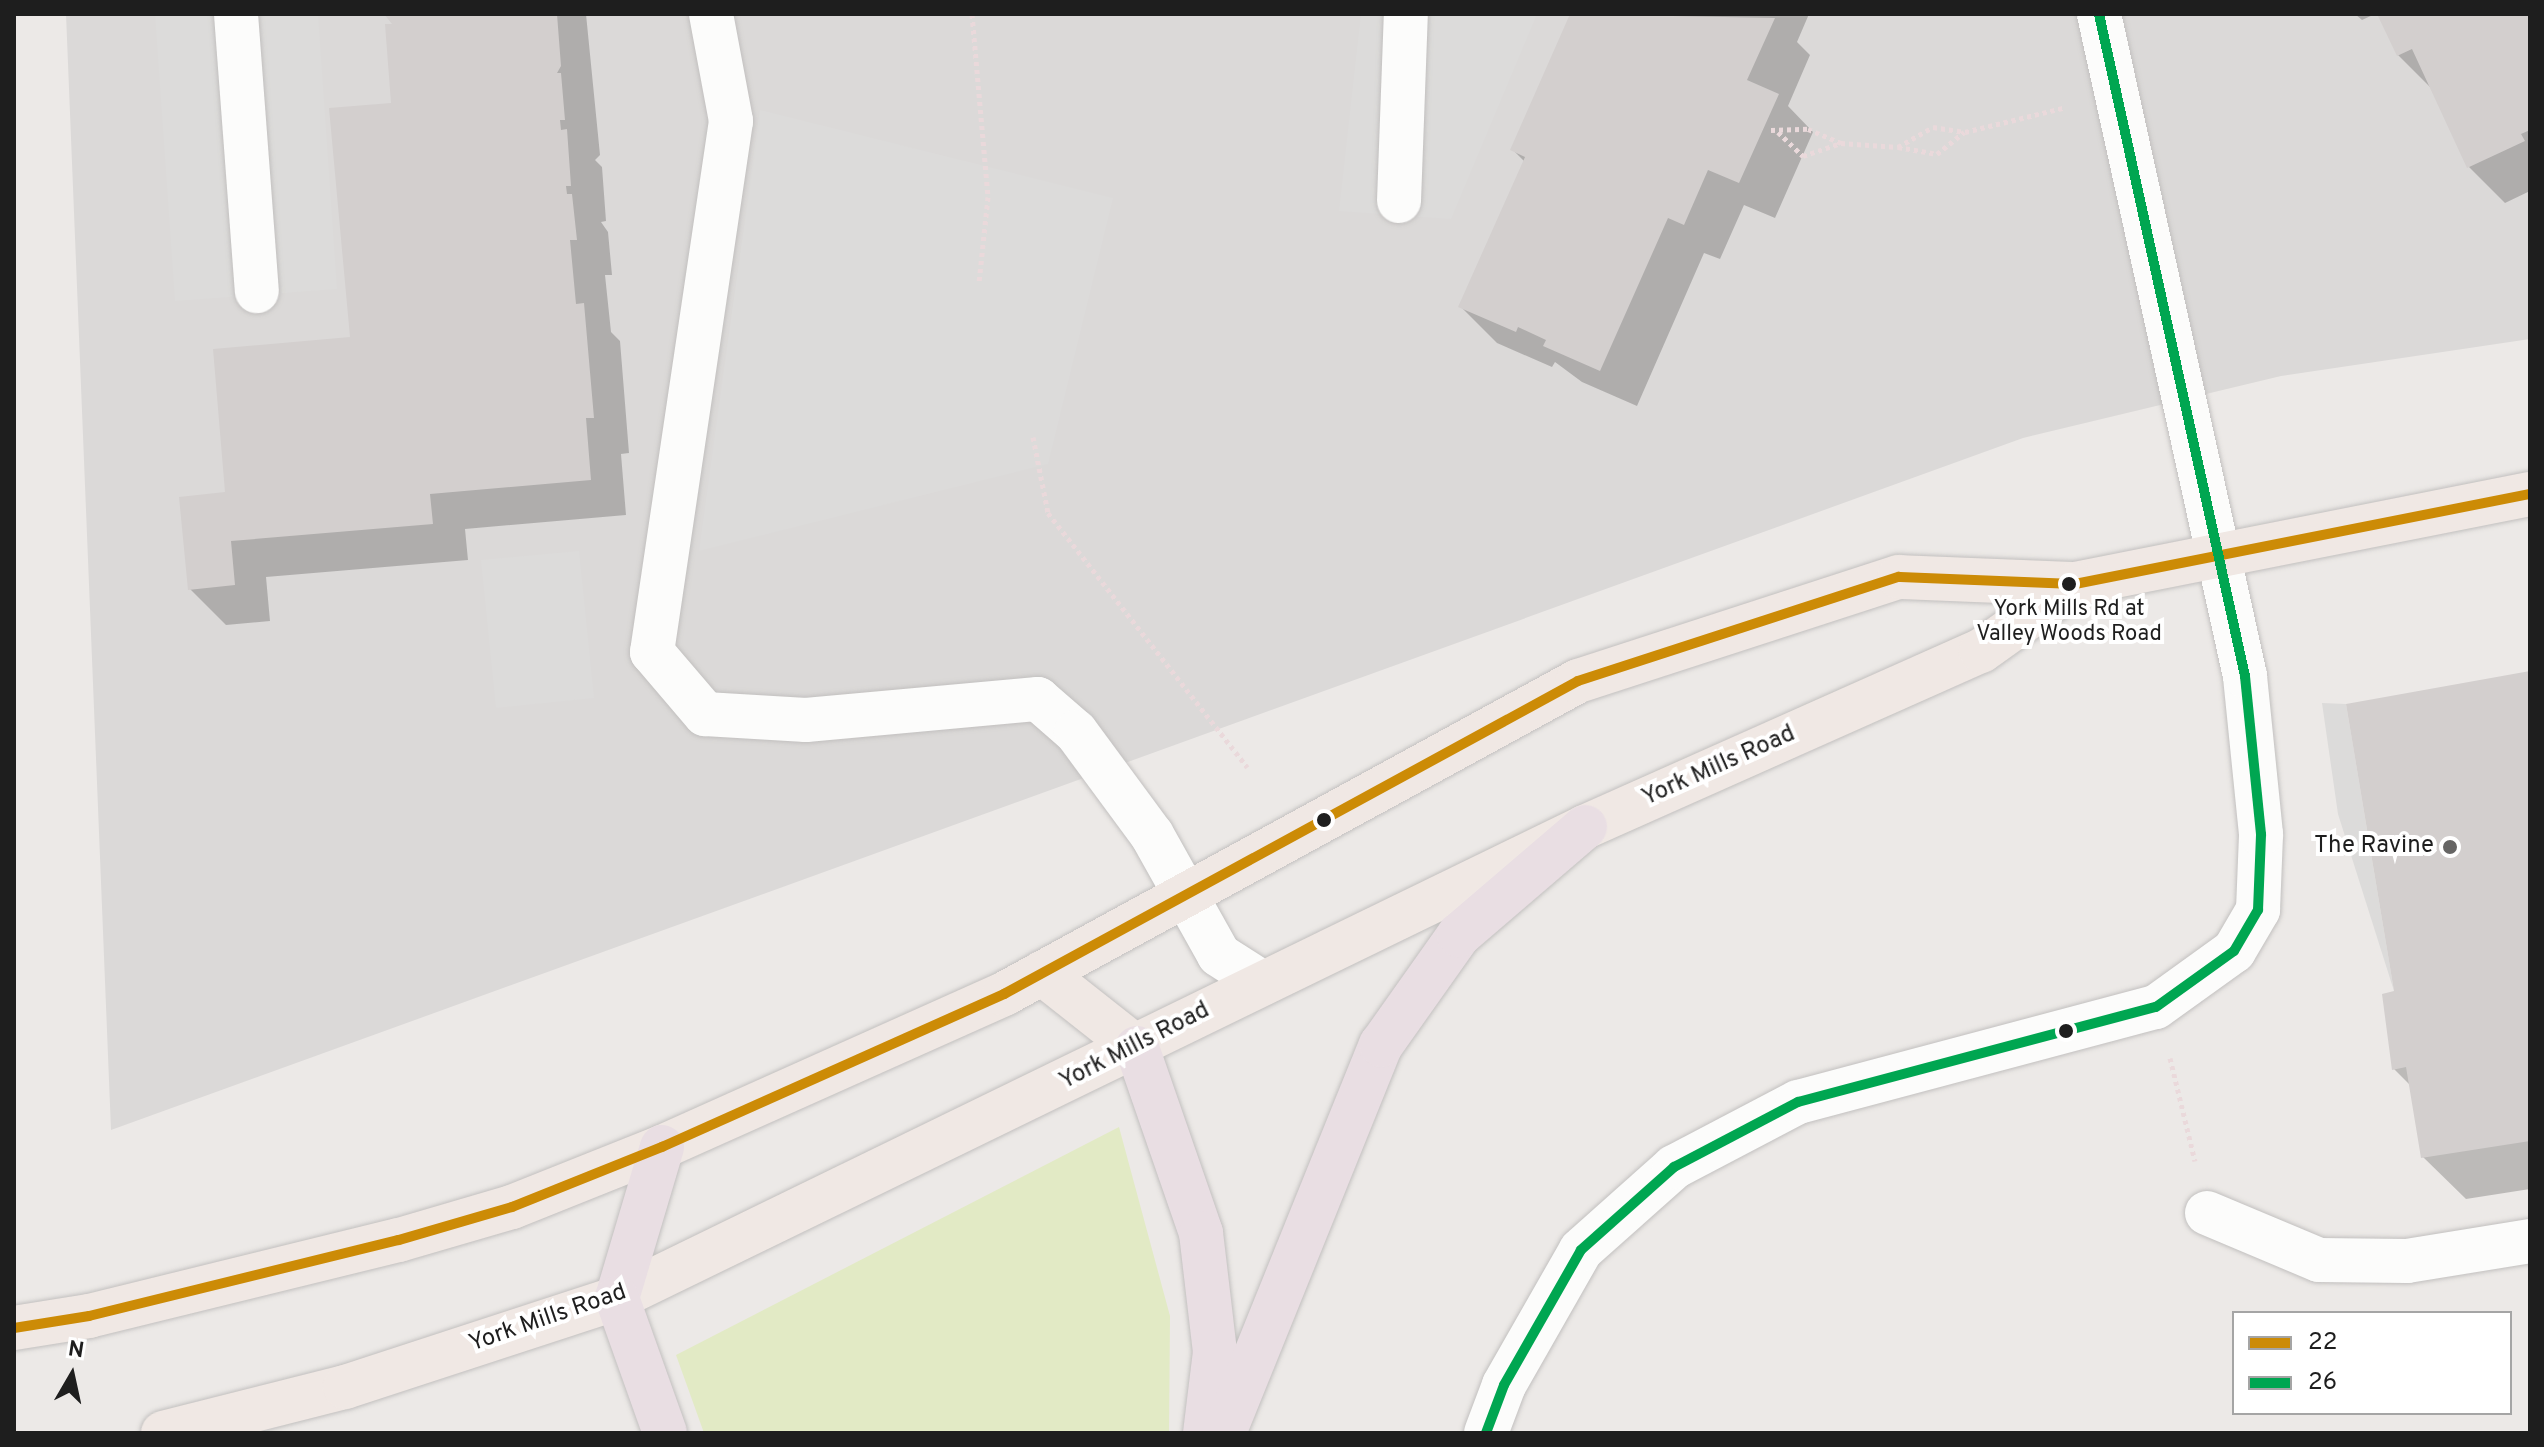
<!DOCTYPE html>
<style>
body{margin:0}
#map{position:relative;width:2544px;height:1447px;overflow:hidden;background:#ece9e7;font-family:Overpass,sans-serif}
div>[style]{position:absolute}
.residential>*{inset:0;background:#dbd9d8}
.grass>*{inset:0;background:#e2eac5}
.parking>*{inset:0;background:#dcdbda}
.shadow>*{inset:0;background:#0003}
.building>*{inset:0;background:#d3cfce}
.path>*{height:5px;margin-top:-2.5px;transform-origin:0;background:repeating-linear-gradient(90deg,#ead9db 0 4px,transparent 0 8px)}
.roads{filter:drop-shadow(0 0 2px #c2c0bf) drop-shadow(0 0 2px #c2c0bf)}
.minor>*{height:44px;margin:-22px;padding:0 22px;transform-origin:22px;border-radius:22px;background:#fcfcfb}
.major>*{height:44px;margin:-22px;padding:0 22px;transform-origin:22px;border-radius:22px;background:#f0e8e4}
.highway>*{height:44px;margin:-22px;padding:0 22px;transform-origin:22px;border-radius:22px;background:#e9dee3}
.bus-1>*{height:10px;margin:-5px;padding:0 5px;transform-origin:5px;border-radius:5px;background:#cc8b06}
.bus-2>*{height:10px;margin:-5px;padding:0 5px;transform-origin:5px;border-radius:5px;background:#00a651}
.dots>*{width:22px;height:22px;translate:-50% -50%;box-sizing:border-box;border:4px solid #fff;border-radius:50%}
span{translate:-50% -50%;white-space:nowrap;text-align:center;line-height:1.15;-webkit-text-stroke:8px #fff;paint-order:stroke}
.bus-label{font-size:22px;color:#1e1e1e}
.street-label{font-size:24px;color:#1e1e1e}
.poi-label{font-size:24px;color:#1e1e1e}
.right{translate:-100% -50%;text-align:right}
.frame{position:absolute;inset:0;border:16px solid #1e1e1e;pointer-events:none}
.legend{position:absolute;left:2232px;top:1311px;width:280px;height:104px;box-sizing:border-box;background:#fff;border:2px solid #a5a5a5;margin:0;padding:10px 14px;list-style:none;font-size:24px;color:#1e1e1e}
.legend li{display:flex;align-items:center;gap:16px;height:40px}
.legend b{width:40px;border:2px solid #a5a5a5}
.north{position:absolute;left:32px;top:1335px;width:80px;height:80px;-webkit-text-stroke:6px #fff;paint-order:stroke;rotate:9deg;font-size:22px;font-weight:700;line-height:32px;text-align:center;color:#1e1e1e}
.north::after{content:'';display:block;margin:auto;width:28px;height:36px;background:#1e1e1e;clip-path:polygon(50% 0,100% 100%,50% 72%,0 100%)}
</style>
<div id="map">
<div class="residential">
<div style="clip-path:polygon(66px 14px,2530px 14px,2530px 339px,2281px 376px,2023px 438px,111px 1130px)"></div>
</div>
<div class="grass">
<div style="clip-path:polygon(1119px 1127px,1170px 1316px,1169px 1433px,704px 1433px,676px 1355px)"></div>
</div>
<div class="parking">
<div style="clip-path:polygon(155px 14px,318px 14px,337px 289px,175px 301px)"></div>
<div style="clip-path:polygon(1361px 14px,1537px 14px,1451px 219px,1339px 211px)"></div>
<div style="clip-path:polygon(760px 110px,1113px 198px,1048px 464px,699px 551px)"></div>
<div style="clip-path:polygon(579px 551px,594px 698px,496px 708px,481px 560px)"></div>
<div style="clip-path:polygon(2322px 703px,2346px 704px,2394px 991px,2338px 814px)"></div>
</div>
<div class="shadow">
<div style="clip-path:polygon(386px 14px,586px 14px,600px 155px,595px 160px,602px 167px,606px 221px,601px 222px,608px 232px,612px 275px,605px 275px,611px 332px,620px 341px,629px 453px,621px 454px,626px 515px,465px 529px,468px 560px,266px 577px,270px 621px,226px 625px,190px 589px,227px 494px,352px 339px,393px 105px,397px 26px)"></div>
<div style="clip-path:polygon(1572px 14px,1809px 14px,1797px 42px,1810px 55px,1788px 106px,1813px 132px,1775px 218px,1744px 205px,1720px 259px,1704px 253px,1637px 406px,1582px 382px,1555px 362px,1552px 367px,1497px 343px,1461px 307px,1525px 162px,1513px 150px)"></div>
<div style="clip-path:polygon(2355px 14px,2375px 14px,2362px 20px)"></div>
<div style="clip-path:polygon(2379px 14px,2530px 14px,2530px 191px,2505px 203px,2469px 167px,2433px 90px,2398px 55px)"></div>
<div style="clip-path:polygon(2530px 673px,2530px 1189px,2466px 1199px,2423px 1157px,2412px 1087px,2394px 1069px,2396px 993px)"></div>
</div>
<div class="building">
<div style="clip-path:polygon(384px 14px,557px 14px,561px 66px,557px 73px,561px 73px,565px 120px,560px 120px,561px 130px,567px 129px,571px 186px,566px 186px,567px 194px,572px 194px,577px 240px,570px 240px,576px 304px,584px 303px,594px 418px,586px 418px,591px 480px,430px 494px,433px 524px,231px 541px,235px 585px,188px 590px,179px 497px,225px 492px,213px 349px,350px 337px,329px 108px,391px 103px,385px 24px,392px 24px)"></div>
<div style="clip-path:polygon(1570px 14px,1775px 18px,1747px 80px,1779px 94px,1739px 183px,1708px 170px,1684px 225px,1668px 218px,1600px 371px,1543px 346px,1546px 340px,1518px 327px,1516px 332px,1458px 307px,1525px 157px,1510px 150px)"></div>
<div style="clip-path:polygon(2377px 14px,2530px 14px,2530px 130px,2521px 134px,2525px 141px,2467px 168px,2412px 49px,2397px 56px)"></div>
<div style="clip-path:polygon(2530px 671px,2530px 1141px,2421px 1158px,2406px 1067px,2392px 1070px,2382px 994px,2394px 991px,2346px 704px)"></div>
</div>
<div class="path">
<div style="left:972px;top:14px;width:184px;rotate:85deg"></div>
<div style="left:988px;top:197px;width:86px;rotate:96deg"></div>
<div style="left:1771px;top:130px;width:37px;rotate:-2deg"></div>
<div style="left:1808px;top:129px;width:36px;rotate:23deg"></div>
<div style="left:1841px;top:143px;width:57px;rotate:4deg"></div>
<div style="left:1898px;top:147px;width:40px;rotate:-29.7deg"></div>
<div style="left:1933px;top:127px;width:32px;rotate:9deg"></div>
<div style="left:1965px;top:132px;width:101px;rotate:-13.8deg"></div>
<div style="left:1778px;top:132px;width:35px;rotate:44deg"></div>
<div style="left:1803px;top:156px;width:39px;rotate:-19deg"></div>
<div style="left:1898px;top:147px;width:40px;rotate:10deg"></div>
<div style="left:1937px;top:154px;width:35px;rotate:-39deg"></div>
<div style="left:1033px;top:437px;width:77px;rotate:78.8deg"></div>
<div style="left:1048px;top:513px;width:323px;rotate:51.9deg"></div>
<div style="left:2170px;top:1058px;width:106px;rotate:76.4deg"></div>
</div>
<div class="roads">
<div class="minor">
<div style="left:236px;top:14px;width:278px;rotate:85.7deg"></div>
<div style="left:711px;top:14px;width:109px;rotate:79.4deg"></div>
<div style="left:731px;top:121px;width:537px;rotate:98.46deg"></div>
<div style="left:652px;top:652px;width:82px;rotate:49.5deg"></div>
<div style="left:705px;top:714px;width:101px;rotate:3.4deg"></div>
<div style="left:806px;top:720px;width:233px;rotate:-5.2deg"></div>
<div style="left:1038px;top:699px;width:50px;rotate:41deg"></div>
<div style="left:1076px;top:732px;width:128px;rotate:53.6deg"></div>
<div style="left:1152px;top:835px;width:137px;rotate:60.8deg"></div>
<div style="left:1219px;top:955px;width:52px;rotate:32.5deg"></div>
<div style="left:1399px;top:201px;width:187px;rotate:-87.9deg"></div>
<div style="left:2207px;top:1213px;width:121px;rotate:22.8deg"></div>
<div style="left:2319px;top:1260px;width:88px;rotate:0.7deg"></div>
<div style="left:2407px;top:1261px;width:125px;rotate:-9.2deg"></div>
<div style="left:1486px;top:1433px;width:51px;rotate:-69.4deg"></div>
<div style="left:1504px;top:1385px;width:155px;rotate:-60.3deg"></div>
<div style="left:1581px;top:1250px;width:125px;rotate:-41.7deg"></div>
<div style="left:1674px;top:1167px;width:140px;rotate:-27.7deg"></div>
<div style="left:1798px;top:1102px;width:370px;rotate:-14.9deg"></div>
<div style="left:2156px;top:1007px;width:96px;rotate:-35.7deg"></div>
<div style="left:2234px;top:951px;width:48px;rotate:-59.7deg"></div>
<div style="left:2258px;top:910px;width:76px;rotate:-87.7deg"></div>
<div style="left:2261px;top:834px;width:159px;rotate:-95.8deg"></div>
<div style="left:2245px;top:676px;width:678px;rotate:-102.44deg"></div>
</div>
<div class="major">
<div style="left:1042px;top:973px;width:121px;rotate:38.3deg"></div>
<div style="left:14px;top:1328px;width:76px;rotate:-9.1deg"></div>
<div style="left:89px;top:1316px;width:319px;rotate:-13.8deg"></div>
<div style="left:399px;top:1240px;width:118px;rotate:-16.3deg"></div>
<div style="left:512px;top:1207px;width:162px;rotate:-21.8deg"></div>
<div style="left:662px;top:1147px;width:375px;rotate:-24.1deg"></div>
<div style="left:1004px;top:994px;width:654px;rotate:-28.6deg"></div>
<div style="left:1578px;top:681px;width:337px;rotate:-18deg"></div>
<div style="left:1899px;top:577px;width:176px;rotate:2.3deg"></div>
<div style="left:2075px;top:584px;width:464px;rotate:-11.2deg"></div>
<div style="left:163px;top:1433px;width:188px;rotate:-14.2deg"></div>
<div style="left:345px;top:1387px;width:286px;rotate:-18.1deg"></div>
<div style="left:617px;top:1298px;width:1077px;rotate:-25.95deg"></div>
<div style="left:1585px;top:827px;width:433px;rotate:-24deg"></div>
<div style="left:1981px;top:651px;width:115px;rotate:-35.5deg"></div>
</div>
<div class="highway">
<div style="left:1137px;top:1048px;width:196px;rotate:70.9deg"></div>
<div style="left:1201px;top:1233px;width:120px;rotate:83.3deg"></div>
<div style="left:1215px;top:1352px;width:82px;rotate:97deg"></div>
<div style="left:662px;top:1147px;width:158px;rotate:106.6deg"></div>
<div style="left:617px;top:1298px;width:143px;rotate:70.4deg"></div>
<div style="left:1224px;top:1433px;width:419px;rotate:-68deg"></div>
<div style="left:1381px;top:1045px;width:135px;rotate:-54.7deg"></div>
<div style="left:1459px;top:935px;width:166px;rotate:-40.6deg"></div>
</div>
</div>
<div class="bus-1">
<div style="left:14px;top:1328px;width:76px;rotate:-9.1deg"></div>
<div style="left:89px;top:1316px;width:319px;rotate:-13.8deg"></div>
<div style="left:399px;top:1240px;width:118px;rotate:-16.3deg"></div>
<div style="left:512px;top:1207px;width:162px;rotate:-21.8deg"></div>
<div style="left:662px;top:1147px;width:375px;rotate:-24.1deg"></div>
<div style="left:1004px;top:994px;width:654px;rotate:-28.6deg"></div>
<div style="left:1578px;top:681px;width:337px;rotate:-18deg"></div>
<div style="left:1899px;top:577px;width:176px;rotate:2.3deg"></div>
<div style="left:2075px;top:584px;width:464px;rotate:-11.2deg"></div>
</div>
<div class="bus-2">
<div style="left:1486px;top:1433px;width:51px;rotate:-69.4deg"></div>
<div style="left:1504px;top:1385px;width:155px;rotate:-60.3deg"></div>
<div style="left:1581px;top:1250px;width:125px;rotate:-41.7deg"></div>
<div style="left:1674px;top:1167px;width:140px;rotate:-27.7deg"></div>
<div style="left:1798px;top:1102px;width:370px;rotate:-14.9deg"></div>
<div style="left:2156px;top:1007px;width:96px;rotate:-35.7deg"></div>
<div style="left:2234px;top:951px;width:48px;rotate:-59.7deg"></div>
<div style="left:2258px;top:910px;width:76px;rotate:-87.7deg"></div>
<div style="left:2261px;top:834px;width:159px;rotate:-95.8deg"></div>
<div style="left:2245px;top:676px;width:678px;rotate:-102.44deg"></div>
</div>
<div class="dots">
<div style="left:2069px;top:584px;background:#1e1e1e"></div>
<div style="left:1324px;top:820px;background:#1e1e1e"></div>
<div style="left:2450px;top:847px;background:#666564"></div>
<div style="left:2066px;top:1031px;background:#1e1e1e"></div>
</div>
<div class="bus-label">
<span style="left:2069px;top:622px">York Mills Rd at<br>Valley Woods Road</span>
</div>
<div class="street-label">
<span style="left:1719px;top:767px;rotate:-24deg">York Mills Road</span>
<span style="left:1135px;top:1047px;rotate:-27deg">York Mills Road</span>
<span style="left:548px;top:1319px;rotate:-19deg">York Mills Road</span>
</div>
<div class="poi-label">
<span class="right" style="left:2434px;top:847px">The Ravine</span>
</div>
<div class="frame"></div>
<ul class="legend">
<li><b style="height:10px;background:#cc8b06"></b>22</li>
<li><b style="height:10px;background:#00a651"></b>26</li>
</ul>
<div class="north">N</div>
</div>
